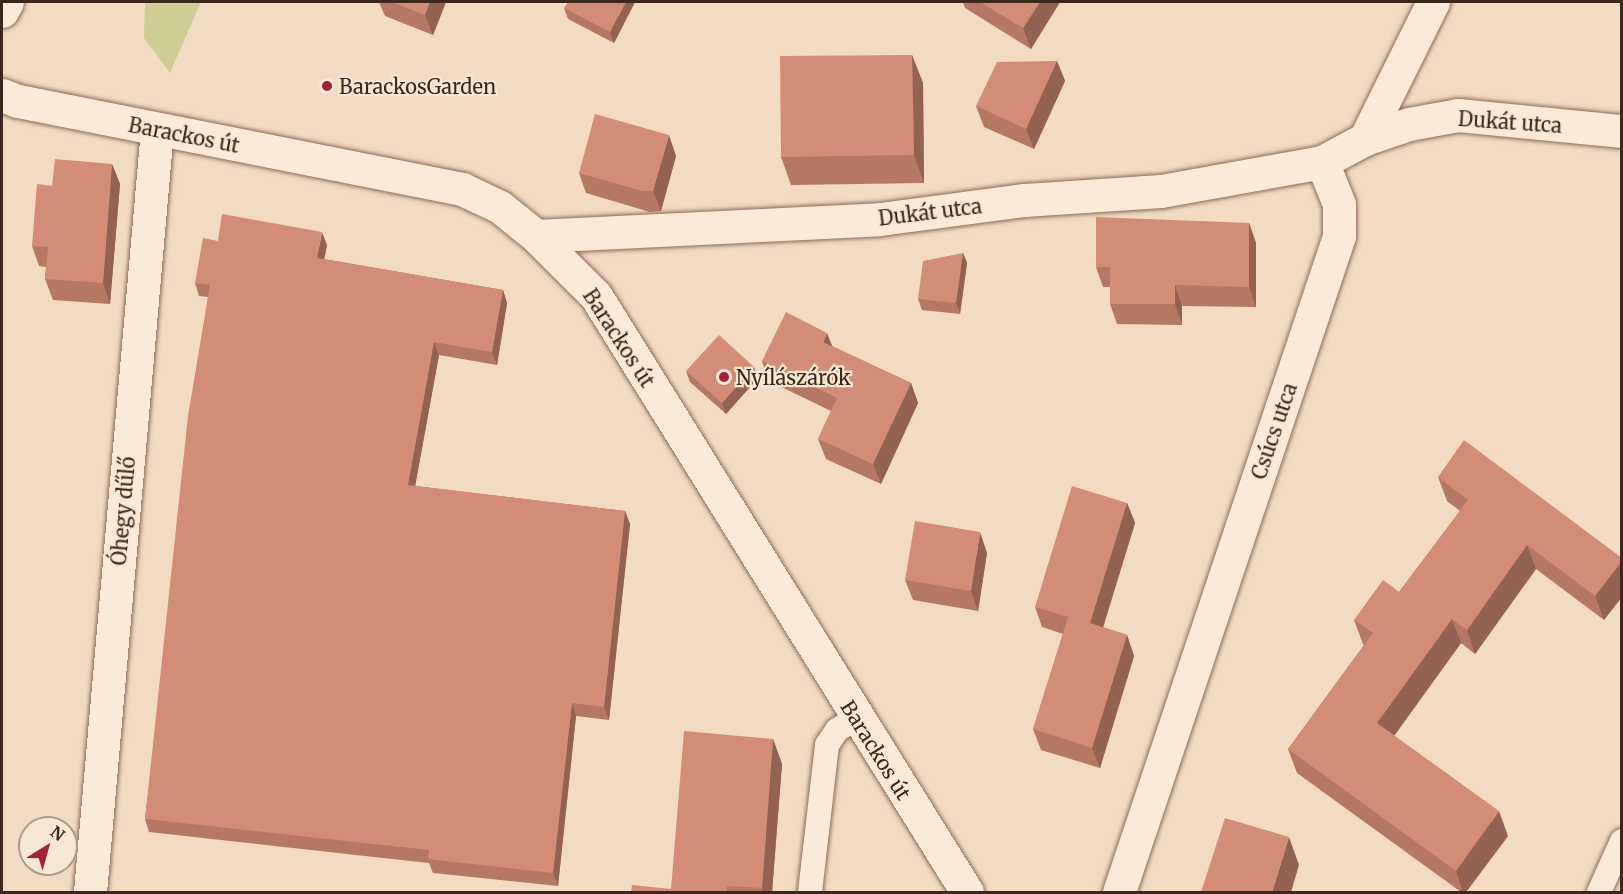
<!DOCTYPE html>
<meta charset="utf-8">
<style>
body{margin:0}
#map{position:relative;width:1623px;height:894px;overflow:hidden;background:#f2dbc2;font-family:Merriweather,serif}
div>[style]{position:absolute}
.green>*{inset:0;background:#d1ce95}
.roads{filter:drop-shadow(0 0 2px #8d6b58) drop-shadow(0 0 2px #8d6b58)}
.lane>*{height:24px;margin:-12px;padding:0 12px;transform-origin:12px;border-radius:12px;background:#fbead7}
.street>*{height:33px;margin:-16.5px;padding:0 16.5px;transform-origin:16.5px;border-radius:16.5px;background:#fbead7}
.wall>*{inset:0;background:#b57865}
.shaded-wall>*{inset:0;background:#946252}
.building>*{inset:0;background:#d38c75}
.dots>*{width:16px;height:16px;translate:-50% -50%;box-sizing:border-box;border:3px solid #f8e7d3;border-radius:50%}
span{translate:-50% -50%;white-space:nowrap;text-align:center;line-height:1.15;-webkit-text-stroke:4.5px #f8e7d3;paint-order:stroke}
.poi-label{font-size:20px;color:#3c271d}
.left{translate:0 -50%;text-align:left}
.street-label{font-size:20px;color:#3c271d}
.frame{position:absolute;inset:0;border:3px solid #3c271d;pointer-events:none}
.north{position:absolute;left:18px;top:816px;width:60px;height:60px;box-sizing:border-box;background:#f8e7d3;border:2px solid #ad9a8a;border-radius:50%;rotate:37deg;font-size:16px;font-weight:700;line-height:24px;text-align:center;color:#3c271d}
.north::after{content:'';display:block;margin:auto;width:21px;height:27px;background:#a12339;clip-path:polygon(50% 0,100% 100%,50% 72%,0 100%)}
</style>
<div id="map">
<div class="green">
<div style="clip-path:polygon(145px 2px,201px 2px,170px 73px,144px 38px)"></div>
</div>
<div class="roads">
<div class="lane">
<div style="left:810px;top:892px;width:148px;rotate:-83.4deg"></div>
<div style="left:827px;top:745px;width:18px;rotate:-56deg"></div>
<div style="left:837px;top:730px;width:22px;rotate:-32deg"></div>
<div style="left:1599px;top:892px;width:56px;rotate:-65.7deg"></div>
</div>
<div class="street">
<div style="left:2px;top:11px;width:10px;rotate:-61deg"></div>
<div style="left:2px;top:95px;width:17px;rotate:21deg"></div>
<div style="left:18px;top:101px;width:453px;rotate:11.2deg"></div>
<div style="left:462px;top:189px;width:42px;rotate:25.3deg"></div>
<div style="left:500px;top:207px;width:46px;rotate:38.9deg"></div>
<div style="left:536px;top:236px;width:85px;rotate:45deg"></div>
<div style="left:596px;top:296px;width:702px;rotate:58.1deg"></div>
<div style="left:1365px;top:139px;width:153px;rotate:-63.6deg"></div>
<div style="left:536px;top:236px;width:344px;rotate:-2.8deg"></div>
<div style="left:880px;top:219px;width:146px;rotate:-7.5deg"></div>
<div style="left:1025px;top:200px;width:136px;rotate:-3.8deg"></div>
<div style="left:1161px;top:191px;width:164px;rotate:-10.2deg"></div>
<div style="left:1322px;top:162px;width:49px;rotate:-28.1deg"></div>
<div style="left:1365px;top:139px;width:46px;rotate:-18.8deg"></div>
<div style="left:1409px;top:124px;width:50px;rotate:-10.4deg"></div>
<div style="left:1458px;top:115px;width:165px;rotate:5.6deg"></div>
<div style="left:90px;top:892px;width:765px;rotate:-84.98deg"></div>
<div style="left:1119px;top:892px;width:692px;rotate:-71.46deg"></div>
<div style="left:1339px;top:236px;width:32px;rotate:-90deg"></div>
<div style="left:1339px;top:204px;width:45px;rotate:-112deg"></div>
</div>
</div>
<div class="wall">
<div style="clip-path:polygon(379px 2px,446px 2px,433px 35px,385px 16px)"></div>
<div style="clip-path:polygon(635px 2px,614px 43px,568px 19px,564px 8px)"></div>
<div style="clip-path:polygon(963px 2px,1060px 2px,1031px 49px,965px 8px)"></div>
<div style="clip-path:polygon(912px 55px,923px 83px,924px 183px,791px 185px,781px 157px)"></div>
<div style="clip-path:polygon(1057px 61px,1065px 81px,1034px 149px,984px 127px,976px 106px)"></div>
<div style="clip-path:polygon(676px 156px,661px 211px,650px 212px,586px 193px,579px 173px)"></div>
<div style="clip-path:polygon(112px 164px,120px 184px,110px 304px,53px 300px,45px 279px,46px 267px,39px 266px,32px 246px,52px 186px)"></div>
<div style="clip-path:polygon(1249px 223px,1256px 243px,1256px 307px,1182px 306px,1182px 325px,1117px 324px,1110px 304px,1110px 287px,1103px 287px,1096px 267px)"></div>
<div style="clip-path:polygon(327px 245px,324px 259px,503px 290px,507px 303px,497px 365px,439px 355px,415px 486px,625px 511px,630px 524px,609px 720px,576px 716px,558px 886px,433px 873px,429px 863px,149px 832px,145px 819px,208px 297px,199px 296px,195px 283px)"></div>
<div style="clip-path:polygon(963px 253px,967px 263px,960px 314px,922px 310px,918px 299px)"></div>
<div style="clip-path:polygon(832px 346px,911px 383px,918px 403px,881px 484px,826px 459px,818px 439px,831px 411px,769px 381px,762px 361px)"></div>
<div style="clip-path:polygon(686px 371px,758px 378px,726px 414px,690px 382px)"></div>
<div style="clip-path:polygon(1438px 477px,1622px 558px,1604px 620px,1536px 569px,1475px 654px,1461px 643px,1394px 736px,1508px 836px,1466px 892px,1461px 892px,1297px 773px,1288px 749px,1364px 645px,1363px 644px,1354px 620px,1399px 592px,1460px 511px,1447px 501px)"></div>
<div style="clip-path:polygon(1127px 503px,1135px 523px,1103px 627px,1127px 635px,1134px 656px,1100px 768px,1041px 750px,1033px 729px,1063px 634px,1042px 627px,1035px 607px)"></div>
<div style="clip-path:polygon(987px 553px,978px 611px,913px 600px,905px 580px)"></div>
<div style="clip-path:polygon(773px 739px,782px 764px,772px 892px,631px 892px,671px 889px)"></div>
</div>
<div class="shaded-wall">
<div style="clip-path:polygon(430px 2px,446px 2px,433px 35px,425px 15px)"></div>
<div style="clip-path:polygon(626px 2px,635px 2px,614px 43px,610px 32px)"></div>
<div style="clip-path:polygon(1040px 2px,1060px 2px,1031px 49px,1023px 28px)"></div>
<div style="clip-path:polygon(912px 55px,923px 83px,924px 183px,914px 155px)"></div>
<div style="clip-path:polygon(1057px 61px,1065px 81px,1034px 149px,1026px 129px)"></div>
<div style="clip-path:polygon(669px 135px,676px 156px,661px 211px,653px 191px)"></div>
<div style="clip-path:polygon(112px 164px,120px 184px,110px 304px,103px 283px)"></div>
<div style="clip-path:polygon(1249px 223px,1256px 243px,1256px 307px,1249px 287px)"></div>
<div style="clip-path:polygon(322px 232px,327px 245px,322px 271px,317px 258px)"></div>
<div style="clip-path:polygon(963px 253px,967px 263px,960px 314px,956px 303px)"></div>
<div style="clip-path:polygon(1175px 285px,1182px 306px,1182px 325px,1175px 304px)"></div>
<div style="clip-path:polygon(503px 290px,507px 303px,497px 365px,492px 352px)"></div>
<div style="clip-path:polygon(827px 333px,835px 353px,823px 342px)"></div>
<div style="clip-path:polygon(434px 342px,439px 355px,413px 498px,408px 485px)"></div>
<div style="clip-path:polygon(754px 367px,758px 378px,726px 414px,722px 403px)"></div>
<div style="clip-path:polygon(911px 383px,918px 403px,881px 484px,873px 464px)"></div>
<div style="clip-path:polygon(1127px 503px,1135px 523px,1098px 644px,1090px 623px)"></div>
<div style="clip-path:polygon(625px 511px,630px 524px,609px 720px,604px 707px)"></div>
<div style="clip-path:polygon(980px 532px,987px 553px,978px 611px,971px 591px)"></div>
<div style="clip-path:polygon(1527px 545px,1536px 569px,1475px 654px,1467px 630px)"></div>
<div style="clip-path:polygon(1622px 561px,1622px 597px,1604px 620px,1595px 596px)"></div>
<div style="clip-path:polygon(1452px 619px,1461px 643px,1386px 747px,1377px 723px)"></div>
<div style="clip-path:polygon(1127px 635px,1134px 656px,1100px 768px,1092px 748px)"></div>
<div style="clip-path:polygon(572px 703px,576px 716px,558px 886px,553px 873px)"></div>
<div style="clip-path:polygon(773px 739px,782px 764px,772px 892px,763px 892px,762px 888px)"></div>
<div style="clip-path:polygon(1499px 811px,1508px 836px,1466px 892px,1463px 892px,1456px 871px)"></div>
<div style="clip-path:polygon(1289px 837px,1299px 865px,1291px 892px,1272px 892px)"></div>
</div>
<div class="building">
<div style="clip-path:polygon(392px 2px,430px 2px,425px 15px)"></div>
<div style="clip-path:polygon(568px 2px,626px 2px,610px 32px,564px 8px)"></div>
<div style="clip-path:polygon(980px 2px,1040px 2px,1023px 28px)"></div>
<div style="clip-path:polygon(912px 55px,914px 155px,781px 157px,780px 56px)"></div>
<div style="clip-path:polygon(1057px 61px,1026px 129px,976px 106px,997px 62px)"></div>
<div style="clip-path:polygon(595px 114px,669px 135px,653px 191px,642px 191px,579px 173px)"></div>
<div style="clip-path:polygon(55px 159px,112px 164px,103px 283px,45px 279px,48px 247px,32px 246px,37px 184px,52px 186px)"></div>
<div style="clip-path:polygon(222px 214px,322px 232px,317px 258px,503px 290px,492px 352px,434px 342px,408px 485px,625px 511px,604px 707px,572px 703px,553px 873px,428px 859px,429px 850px,145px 819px,188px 416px,210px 285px,195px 283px,203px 238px,218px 241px)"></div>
<div style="clip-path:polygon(1096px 217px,1249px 223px,1249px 287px,1175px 285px,1175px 304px,1110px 304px,1110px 267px,1096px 267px)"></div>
<div style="clip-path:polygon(963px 253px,956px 303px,918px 299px,923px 261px)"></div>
<div style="clip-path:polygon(786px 312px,827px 333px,823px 342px,911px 383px,873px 464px,818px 439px,837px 398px,762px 361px)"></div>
<div style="clip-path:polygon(719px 335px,754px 367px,722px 403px,686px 371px)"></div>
<div style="clip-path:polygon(1464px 440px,1622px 558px,1622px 561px,1595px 596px,1527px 545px,1467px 630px,1452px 619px,1377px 723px,1499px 811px,1456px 871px,1288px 749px,1373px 633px,1354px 620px,1383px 580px,1399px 592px,1468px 500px,1438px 477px)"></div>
<div style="clip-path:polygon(1072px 486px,1127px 503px,1090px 623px,1127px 635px,1092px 748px,1033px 729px,1068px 617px,1035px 607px)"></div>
<div style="clip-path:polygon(915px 521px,980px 532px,971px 591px,905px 580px)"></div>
<div style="clip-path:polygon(684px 731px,773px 739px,762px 888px,727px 886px,727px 892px,631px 892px,632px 885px,671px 889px)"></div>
<div style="clip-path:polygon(1225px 818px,1289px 837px,1272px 892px,1201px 892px)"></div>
</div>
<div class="dots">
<div style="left:327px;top:86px;background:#a12339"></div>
<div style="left:724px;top:377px;background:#a12339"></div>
</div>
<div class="poi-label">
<span class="left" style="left:339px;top:86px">BarackosGarden</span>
<span class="left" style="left:736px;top:377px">Nyílászárók</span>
</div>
<div class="street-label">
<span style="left:1510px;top:122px;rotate:4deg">Dukát utca</span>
<span style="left:184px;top:135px;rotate:11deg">Barackos út</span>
<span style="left:930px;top:212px;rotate:-7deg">Dukát utca</span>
<span style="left:619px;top:338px;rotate:57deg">Barackos út</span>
<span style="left:1274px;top:431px;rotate:-71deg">Csúcs utca</span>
<span style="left:123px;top:511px;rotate:-85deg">Óhegy dűlő</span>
<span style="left:876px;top:750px;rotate:58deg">Barackos út</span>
</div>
<div class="frame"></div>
<div class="north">N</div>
</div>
